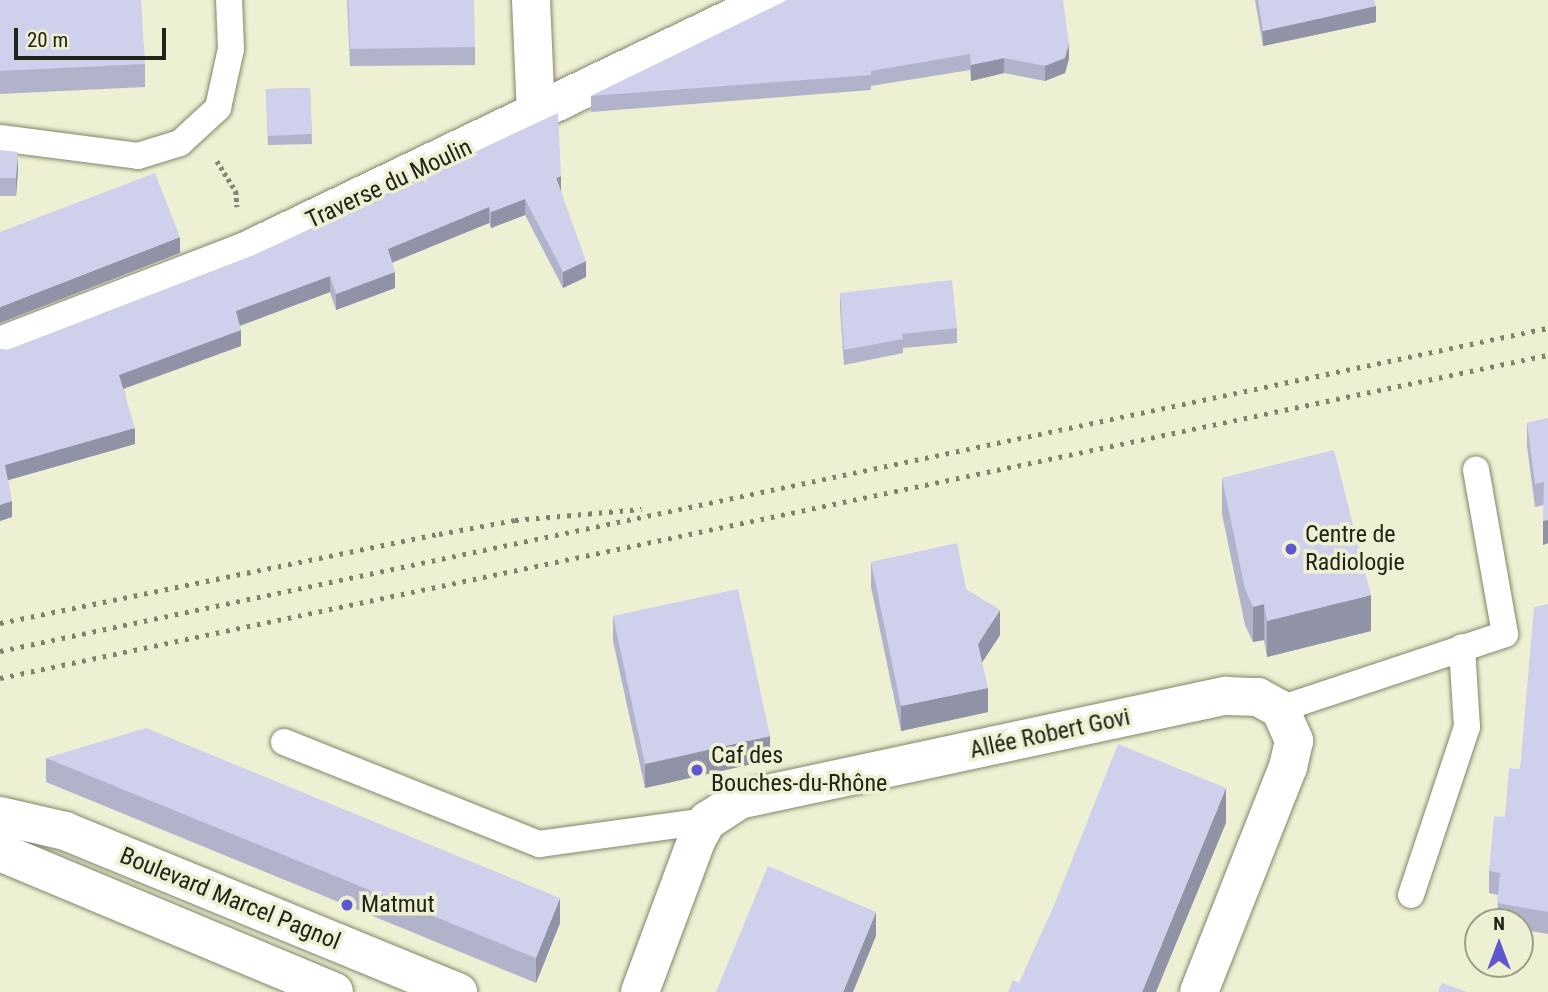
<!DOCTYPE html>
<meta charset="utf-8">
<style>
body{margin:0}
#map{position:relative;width:1548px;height:992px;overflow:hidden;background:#eef0d3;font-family:"Roboto Condensed",sans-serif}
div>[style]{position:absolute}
.path>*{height:4.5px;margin-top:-2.25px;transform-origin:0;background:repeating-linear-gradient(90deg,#868773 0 3.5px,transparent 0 7px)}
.roads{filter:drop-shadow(0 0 2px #84856b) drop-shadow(0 0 2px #84856b)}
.service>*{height:26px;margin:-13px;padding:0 13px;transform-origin:13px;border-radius:13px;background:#fff}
.minor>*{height:38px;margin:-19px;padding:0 19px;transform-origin:19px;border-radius:19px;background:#fff}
.secondary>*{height:38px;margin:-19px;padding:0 19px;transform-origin:19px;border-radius:19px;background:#fff}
.rail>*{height:5px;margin-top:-2.5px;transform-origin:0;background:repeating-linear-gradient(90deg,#80826e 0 3.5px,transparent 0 10.5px)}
.wall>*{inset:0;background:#b1b3cb}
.shaded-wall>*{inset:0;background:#9092a5}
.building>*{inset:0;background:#ced0ec}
.dots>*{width:19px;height:19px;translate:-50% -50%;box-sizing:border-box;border:4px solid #eef0d3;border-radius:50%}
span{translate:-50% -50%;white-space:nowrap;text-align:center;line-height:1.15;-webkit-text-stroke:7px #eef0d3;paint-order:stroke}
.street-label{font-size:24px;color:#232419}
.poi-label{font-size:24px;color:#232419}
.left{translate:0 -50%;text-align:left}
.north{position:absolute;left:1464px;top:908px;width:70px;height:70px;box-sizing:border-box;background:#eef0d3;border:2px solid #9d9e89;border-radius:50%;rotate:0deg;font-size:19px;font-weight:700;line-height:28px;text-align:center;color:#232419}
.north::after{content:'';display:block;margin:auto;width:24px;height:32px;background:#6057d0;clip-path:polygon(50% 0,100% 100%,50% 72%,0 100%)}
.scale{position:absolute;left:14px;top:28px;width:152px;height:32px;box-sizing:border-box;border:4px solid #232419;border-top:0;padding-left:9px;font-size:21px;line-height:24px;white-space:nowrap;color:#232419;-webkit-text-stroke:5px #eef0d3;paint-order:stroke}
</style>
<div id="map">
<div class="path">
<div style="left:217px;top:161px;width:36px;rotate:58deg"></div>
<div style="left:236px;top:191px;width:16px;rotate:86deg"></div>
</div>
<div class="roads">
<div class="service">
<div style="left:0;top:138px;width:139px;rotate:7.4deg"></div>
<div style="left:138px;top:156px;width:44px;rotate:-17.2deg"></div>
<div style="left:180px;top:143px;width:52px;rotate:-42.6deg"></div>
<div style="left:218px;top:108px;width:60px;rotate:-77.6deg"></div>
<div style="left:231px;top:49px;width:49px;rotate:-92.3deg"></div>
<div style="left:1280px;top:709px;width:237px;rotate:-18.4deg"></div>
<div style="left:1505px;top:634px;width:167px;rotate:-100deg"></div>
<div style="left:284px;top:742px;width:275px;rotate:21.8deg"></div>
<div style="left:539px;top:844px;width:170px;rotate:-7.8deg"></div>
<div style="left:1411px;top:895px;width:177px;rotate:-71.6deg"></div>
<div style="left:1467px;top:727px;width:80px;rotate:-93.6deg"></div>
</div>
<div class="minor">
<div style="left:531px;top:0;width:114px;rotate:87.5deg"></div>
<div style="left:0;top:346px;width:261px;rotate:-21.1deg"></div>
<div style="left:244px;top:252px;width:583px;rotate:-25.6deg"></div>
<div style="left:640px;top:992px;width:163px;rotate:-69.6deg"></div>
<div style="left:697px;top:839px;width:21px;rotate:-61deg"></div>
<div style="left:707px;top:821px;width:38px;rotate:-33deg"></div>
<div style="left:739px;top:800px;width:498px;rotate:-12.1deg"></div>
<div style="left:1226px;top:696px;width:32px;rotate:2deg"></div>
<div style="left:1258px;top:697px;width:25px;rotate:29deg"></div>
<div style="left:1280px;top:709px;width:35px;rotate:66deg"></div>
<div style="left:1294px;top:741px;width:27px;rotate:103deg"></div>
<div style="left:1288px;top:767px;width:242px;rotate:111.6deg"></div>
</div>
<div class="secondary">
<div style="left:0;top:816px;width:67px;rotate:13deg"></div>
<div style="left:65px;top:831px;width:425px;rotate:22.3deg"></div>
<div style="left:0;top:852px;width:362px;rotate:22.7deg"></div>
</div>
</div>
<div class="rail">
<div style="left:0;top:623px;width:448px;rotate:-11.5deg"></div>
<div style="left:439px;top:534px;width:77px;rotate:-10.4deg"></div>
<div style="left:515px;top:520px;width:127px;rotate:-5deg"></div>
<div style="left:0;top:651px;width:1581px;rotate:-11.79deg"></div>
<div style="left:0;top:678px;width:1581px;rotate:-11.79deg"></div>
</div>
<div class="wall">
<div style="clip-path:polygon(0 0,145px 64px,145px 87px,0 94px)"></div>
<div style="clip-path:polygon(347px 0,475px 47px,475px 65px,350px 66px)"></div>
<div style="clip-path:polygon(1255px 0,1374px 0,1376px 22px,1263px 46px)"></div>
<div style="clip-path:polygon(779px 5px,1069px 59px,1065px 73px,1045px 81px,1004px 73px,971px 81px,970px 70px,871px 86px,871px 90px,591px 112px,591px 96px)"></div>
<div style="clip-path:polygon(310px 88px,312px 144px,268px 145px,266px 89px)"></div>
<div style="clip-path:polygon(0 150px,18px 170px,16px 196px,0 196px)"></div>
<div style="clip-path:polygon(561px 191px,586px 277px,563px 288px,525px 215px,491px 228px,489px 223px,392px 263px,395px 288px,336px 310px,330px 292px,240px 326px,241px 346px,124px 389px,135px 444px,8px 480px,12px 517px,0 521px,0 349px,8px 350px,252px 256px)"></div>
<div style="clip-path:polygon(840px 293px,957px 328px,957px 343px,903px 348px,903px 353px,844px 365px,840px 308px)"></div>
<div style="clip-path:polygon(1548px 418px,1548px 543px,1543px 545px,1544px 505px,1535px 507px,1527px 446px,1527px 423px)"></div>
<div style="clip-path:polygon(1222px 478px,1371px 631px,1267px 657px,1264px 640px,1253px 642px,1245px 625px,1222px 514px)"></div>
<div style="clip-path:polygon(871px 562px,966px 589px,1000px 635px,982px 662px,988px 712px,901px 731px,871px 587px)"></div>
<div style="clip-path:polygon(1548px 604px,1548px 934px,1520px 929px,1520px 922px,1497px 922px,1498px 895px,1489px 893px,1489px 871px,1520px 769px)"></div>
<div style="clip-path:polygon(613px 616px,770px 760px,645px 788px,613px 641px)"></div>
<div style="clip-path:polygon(46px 758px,560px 923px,536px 983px,46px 782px)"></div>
</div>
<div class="shaded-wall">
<div style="clip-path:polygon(1376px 6px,1376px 22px,1263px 46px,1263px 31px)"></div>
<div style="clip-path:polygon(1069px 44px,1069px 59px,1065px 73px,1045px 81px,1045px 66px)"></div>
<div style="clip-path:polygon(1004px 58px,1004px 73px,971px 81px,971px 65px)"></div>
<div style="clip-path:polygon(18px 152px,18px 170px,16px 196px,16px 178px)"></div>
<div style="clip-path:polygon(561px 176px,561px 192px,556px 178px)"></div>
<div style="clip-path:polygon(525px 199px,525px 215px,491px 228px,491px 212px)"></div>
<div style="clip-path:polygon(489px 207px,489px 223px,388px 264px,388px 249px)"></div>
<div style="clip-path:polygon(180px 237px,180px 253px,0 323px,0 307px)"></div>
<div style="clip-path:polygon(586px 261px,586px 277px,563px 288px,563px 272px)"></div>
<div style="clip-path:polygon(395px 272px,395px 288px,336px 310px,336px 294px)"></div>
<div style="clip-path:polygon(330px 276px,330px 292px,236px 327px,236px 311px)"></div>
<div style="clip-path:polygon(241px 330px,241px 346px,119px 390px,119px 375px)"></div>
<div style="clip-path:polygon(135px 428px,135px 444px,5px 481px,5px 465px)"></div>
<div style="clip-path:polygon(12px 501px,12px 517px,0 521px,0 505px)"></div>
<div style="clip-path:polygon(1548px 520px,1548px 543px,1543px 545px,1543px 521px)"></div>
<div style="clip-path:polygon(1371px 595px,1371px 631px,1267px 657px,1267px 621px)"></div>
<div style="clip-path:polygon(1264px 604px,1264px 640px,1253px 642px,1253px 607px)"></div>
<div style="clip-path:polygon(1000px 610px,1000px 635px,978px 669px,978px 644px)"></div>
<div style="clip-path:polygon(988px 688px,988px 712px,901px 731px,901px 706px)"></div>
<div style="clip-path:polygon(770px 736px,770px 760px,645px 788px,645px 764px)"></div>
<div style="clip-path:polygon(1226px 788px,1226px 823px,1156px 992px,1142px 992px)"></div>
<div style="clip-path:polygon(560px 898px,560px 923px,536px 983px,536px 958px)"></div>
<div style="clip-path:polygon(876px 912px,876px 936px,853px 992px,843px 992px)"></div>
</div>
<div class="building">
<div style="clip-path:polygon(0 0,141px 0,145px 64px,0 71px)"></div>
<div style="clip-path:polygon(348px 0,474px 0,475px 47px,350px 49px)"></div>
<div style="clip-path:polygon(787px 0,1063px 0,1069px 44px,1065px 58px,1045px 66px,1004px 58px,971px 65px,970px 54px,871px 71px,871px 75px,591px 96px)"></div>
<div style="clip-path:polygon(1258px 0,1374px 0,1376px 6px,1263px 31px)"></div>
<div style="clip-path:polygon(310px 88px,312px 134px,268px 136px,266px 89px)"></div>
<div style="clip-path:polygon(558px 113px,561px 176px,556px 178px,586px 261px,563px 272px,525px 199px,491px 212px,489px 207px,388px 249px,395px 272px,336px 294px,330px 276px,236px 311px,241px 330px,119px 375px,135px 428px,5px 465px,12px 501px,0 505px,0 349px,8px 350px,252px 256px)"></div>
<div style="clip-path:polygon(0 150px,18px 152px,16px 178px,0 178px)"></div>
<div style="clip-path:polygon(155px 173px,180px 237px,0 307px,0 232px)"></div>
<div style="clip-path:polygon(952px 280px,957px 328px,902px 334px,903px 339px,844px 350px,840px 293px)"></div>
<div style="clip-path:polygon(1548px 418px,1548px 520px,1543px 521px,1544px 482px,1535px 484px,1527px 423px)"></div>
<div style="clip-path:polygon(1334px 450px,1371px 595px,1267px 621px,1264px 604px,1253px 607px,1245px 589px,1222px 478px)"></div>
<div style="clip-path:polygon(957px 543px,966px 589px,1000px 610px,978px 644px,988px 688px,901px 706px,871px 562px)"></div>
<div style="clip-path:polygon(738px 589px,770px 736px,645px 764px,613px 616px)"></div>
<div style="clip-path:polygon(1548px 604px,1548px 912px,1497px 903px,1500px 873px,1489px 871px,1494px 816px,1505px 817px,1509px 768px,1520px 769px,1534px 607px)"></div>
<div style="clip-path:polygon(146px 728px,560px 898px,536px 958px,46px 758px)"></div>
<div style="clip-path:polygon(1118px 744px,1226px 788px,1142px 992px,1008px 992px,1013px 980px,1019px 983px,1055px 903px)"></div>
<div style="clip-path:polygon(768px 866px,876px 912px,843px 992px,716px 992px)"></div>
<div style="clip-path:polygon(1442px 983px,1467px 992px,1438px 992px)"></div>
</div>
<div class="dots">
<div style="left:1291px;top:549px;background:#6057d0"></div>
<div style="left:697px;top:770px;background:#6057d0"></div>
<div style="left:347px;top:905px;background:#6057d0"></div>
</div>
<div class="street-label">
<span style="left:389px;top:184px;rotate:-25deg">Traverse du Moulin</span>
<span style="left:1050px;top:734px;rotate:-12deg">Allée Robert Govi</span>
<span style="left:230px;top:899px;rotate:22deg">Boulevard Marcel Pagnol</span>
</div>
<div class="poi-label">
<span class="left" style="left:1305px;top:549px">Centre de<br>Radiologie</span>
<span class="left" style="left:711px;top:770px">Caf des<br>Bouches-du-Rhône</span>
<span class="left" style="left:361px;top:905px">Matmut</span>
</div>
<div class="north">N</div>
<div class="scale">20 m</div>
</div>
